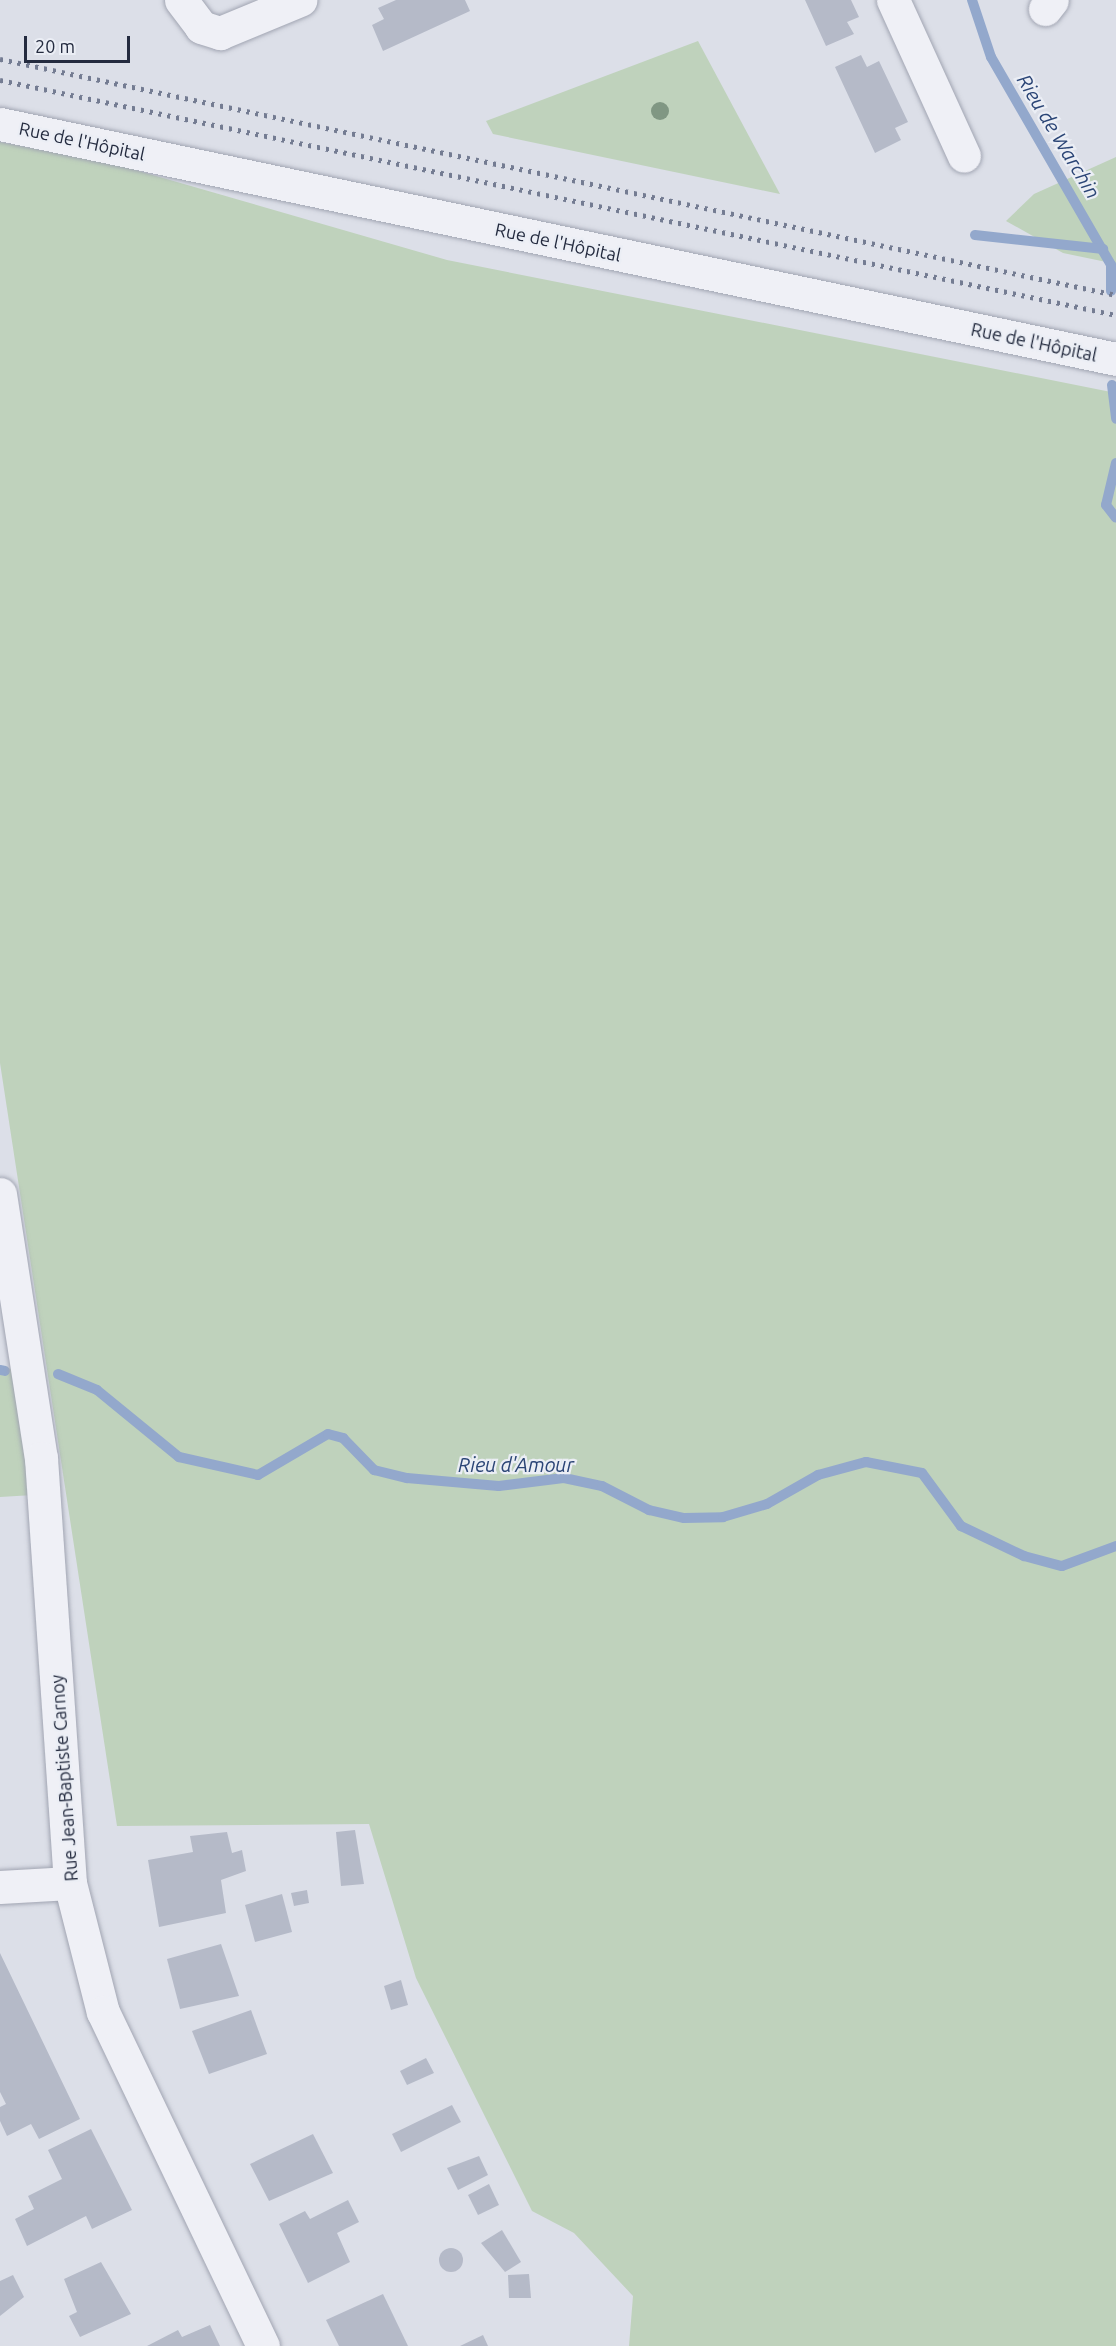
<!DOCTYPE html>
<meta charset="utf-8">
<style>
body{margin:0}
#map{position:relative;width:1116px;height:2346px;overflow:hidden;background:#dcdfe8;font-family:Ubuntu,sans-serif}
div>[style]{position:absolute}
.green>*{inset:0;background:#bfd2bc}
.stream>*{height:10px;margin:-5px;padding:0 5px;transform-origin:5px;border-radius:5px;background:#93a8cc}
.building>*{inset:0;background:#b5bac8}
.round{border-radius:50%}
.roads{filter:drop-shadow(0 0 2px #a1a5b2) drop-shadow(0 0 2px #a1a5b2)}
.minor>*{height:33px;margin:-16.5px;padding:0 16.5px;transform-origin:16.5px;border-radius:16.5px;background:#eff0f6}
.rail>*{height:4.5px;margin-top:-2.25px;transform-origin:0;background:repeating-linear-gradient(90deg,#747c92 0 3px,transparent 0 9px)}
.trees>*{width:18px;height:18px;margin:-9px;border-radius:50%;background:#809783}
span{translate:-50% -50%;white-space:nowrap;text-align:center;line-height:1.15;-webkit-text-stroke:4.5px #ebeef5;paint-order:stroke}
.street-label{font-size:18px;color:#242b3f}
.water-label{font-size:20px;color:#2b4576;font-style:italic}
.scale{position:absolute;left:24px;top:36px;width:106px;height:27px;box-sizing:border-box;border:3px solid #242b3f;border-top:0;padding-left:8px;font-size:18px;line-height:21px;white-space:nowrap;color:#242b3f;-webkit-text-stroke:4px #ebeef5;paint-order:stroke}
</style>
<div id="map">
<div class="green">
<div style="clip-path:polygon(698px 41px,780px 194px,493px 134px,486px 121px)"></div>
<div style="clip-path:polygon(0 142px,118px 165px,447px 260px,1116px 393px,1116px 2346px,629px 2346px,633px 2296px,574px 2233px,532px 2211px,416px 1978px,369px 1824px,117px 1826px,0 1063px)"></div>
<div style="clip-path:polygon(1116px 157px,1116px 264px,1063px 253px,1006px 221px,1034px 194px)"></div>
<div style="clip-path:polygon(0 1367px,30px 1372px,33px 1495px,0 1497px)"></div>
</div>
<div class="stream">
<div style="left:972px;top:0;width:60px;rotate:71.6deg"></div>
<div style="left:991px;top:57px;width:240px;rotate:60deg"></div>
<div style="left:1111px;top:265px;width:26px;rotate:90deg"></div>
<div style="left:975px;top:235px;width:129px;rotate:6.2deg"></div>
<div style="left:1112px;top:385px;width:34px;rotate:83deg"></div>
<div style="left:1116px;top:463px;width:43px;rotate:103.4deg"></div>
<div style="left:1106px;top:505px;width:16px;rotate:52deg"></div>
<div style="left:0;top:1370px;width:5px;rotate:11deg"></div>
<div style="left:58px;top:1374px;width:42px;rotate:22.3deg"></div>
<div style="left:97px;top:1390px;width:106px;rotate:39.3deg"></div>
<div style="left:179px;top:1457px;width:81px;rotate:12.8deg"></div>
<div style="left:258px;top:1475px;width:81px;rotate:-30.4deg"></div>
<div style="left:328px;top:1434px;width:16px;rotate:15deg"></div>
<div style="left:343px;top:1438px;width:45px;rotate:45.9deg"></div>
<div style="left:374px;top:1470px;width:34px;rotate:14deg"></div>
<div style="left:407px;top:1478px;width:92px;rotate:5deg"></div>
<div style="left:499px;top:1486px;width:65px;rotate:-7deg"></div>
<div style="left:564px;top:1478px;width:39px;rotate:12deg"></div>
<div style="left:602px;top:1486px;width:53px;rotate:27.1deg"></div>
<div style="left:649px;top:1510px;width:36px;rotate:13deg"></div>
<div style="left:684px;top:1518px;width:39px;rotate:-1deg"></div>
<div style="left:723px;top:1517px;width:46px;rotate:-16.5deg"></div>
<div style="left:767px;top:1504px;width:59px;rotate:-29.6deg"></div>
<div style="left:818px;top:1475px;width:50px;rotate:-15.2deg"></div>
<div style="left:866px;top:1462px;width:57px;rotate:11.1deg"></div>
<div style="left:922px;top:1473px;width:66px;rotate:53.7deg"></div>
<div style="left:961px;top:1526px;width:70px;rotate:25.5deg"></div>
<div style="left:1024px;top:1556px;width:39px;rotate:15deg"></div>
<div style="left:1062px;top:1566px;width:58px;rotate:-20.3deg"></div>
</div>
<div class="building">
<div style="clip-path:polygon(396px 0,465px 0,470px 11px,383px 51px,372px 25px,384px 19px,378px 8px)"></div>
<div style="clip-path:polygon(805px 0,851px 0,859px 17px,847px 22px,854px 34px,826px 46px)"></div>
<div style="clip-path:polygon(861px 55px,867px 67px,879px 61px,908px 122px,895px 128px,901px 140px,875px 153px,835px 67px)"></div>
<div style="clip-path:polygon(355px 1830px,364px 1884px,341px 1886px,336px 1832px)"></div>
<div style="clip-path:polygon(227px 1832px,232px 1853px,242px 1850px,246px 1871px,221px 1880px,226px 1913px,159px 1927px,148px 1860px,193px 1852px,190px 1836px)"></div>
<div style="clip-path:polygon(307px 1890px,309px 1903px,294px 1906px,291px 1893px)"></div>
<div style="clip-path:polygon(282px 1894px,292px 1932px,255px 1942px,245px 1905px)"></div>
<div style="clip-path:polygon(221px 1944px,239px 1996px,180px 2009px,167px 1959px)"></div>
<div style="clip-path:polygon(0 1953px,80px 2119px,39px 2139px,31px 2124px,7px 2136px,0 2121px,0 2107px,6px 2104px,0 2092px)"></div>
<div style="clip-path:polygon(401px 1980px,408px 2005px,391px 2010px,384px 1986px)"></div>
<div style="clip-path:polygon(251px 2010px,267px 2054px,209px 2074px,192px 2031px)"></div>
<div style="clip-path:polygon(426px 2058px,434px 2073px,407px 2085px,400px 2071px)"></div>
<div style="clip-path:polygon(452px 2105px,461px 2122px,401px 2152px,392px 2134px)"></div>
<div style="clip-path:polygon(91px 2129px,132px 2210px,92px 2229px,86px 2216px,27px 2246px,15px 2219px,34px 2209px,28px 2196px,62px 2179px,48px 2150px)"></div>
<div style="clip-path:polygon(313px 2134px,333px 2173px,269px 2201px,250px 2164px)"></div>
<div style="clip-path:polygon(479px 2156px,488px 2175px,458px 2190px,447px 2168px)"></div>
<div style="clip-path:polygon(489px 2184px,499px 2205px,478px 2215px,468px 2195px)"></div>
<div style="clip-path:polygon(348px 2200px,359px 2222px,337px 2233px,350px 2262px,308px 2283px,279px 2224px,305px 2211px,310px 2219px)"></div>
<div style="clip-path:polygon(502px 2230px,521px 2262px,505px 2272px,481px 2243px)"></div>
<div class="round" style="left:439px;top:2248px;width:24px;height:24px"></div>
<div style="clip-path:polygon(101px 2262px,131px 2314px,80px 2337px,69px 2316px,77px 2312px,64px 2279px)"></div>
<div style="clip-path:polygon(529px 2274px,531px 2298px,509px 2298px,508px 2275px)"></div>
<div style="clip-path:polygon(13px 2275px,24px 2297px,0 2316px,0 2281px)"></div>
<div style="clip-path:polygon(383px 2294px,408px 2346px,339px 2346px,326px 2320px)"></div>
<div style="clip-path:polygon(210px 2325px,220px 2346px,147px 2346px,178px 2330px,182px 2337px)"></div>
<div style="clip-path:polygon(483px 2335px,488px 2346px,460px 2346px)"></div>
</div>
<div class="roads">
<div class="minor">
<div style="left:181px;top:0;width:34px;rotate:53deg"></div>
<div style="left:201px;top:27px;width:20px;rotate:18deg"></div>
<div style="left:220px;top:33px;width:87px;rotate:-22.4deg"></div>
<div style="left:893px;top:0;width:171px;rotate:65.5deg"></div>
<div style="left:1045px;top:9px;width:11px;rotate:-52deg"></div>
<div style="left:0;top:124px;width:1140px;rotate:11.89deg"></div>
<div style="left:0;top:1194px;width:267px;rotate:81.2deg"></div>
<div style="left:41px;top:1458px;width:426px;rotate:86.1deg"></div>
<div style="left:70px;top:1883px;width:133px;rotate:75.7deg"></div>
<div style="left:103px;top:2012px;width:370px;rotate:64.4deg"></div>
<div style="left:0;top:1887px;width:70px;rotate:-3.3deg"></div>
</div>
</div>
<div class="rail">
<div style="left:0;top:59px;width:1141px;rotate:11.94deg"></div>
<div style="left:0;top:80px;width:1140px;rotate:11.89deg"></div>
</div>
<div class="trees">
<div style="left:660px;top:111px"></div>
</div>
<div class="street-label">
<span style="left:82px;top:141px;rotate:12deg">Rue de l'Hôpital</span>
<span style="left:558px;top:242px;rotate:12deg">Rue de l'Hôpital</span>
<span style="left:1034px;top:342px;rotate:12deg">Rue de l'Hôpital</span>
<span style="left:64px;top:1778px;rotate:-94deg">Rue Jean-Baptiste Carnoy</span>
</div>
<div class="water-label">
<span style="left:1059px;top:136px;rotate:59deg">Rieu de Warchin</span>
<span style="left:516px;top:1464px">Rieu d'Amour</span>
</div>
<div class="scale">20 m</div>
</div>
